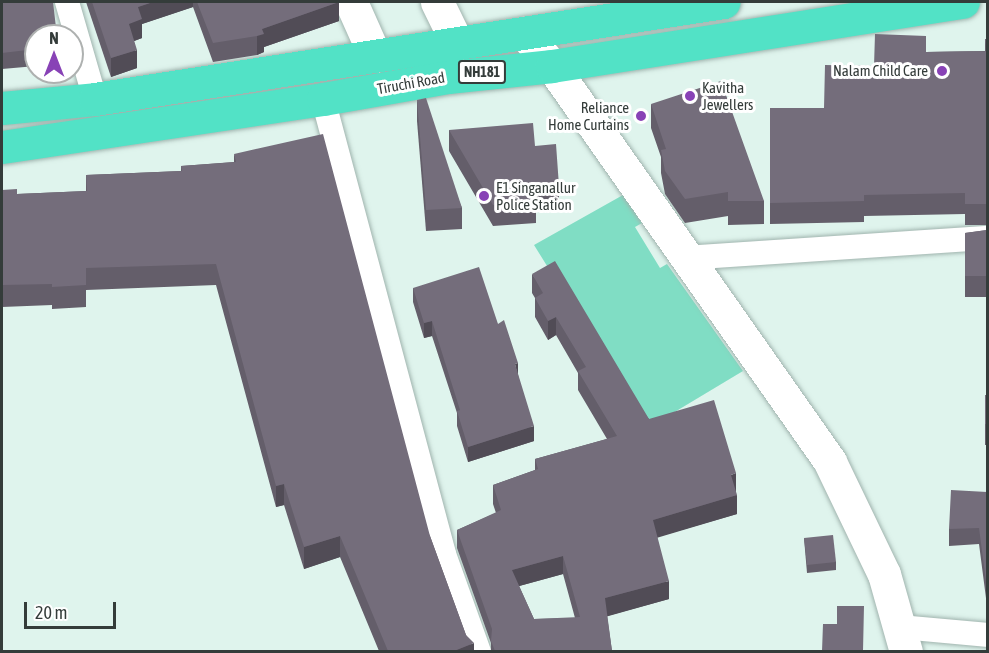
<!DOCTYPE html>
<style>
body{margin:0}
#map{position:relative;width:989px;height:653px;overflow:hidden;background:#dff4ed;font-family:"Asap Condensed",sans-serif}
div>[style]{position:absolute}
.green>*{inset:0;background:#80ddc4}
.roads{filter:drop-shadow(0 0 2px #a0b4ae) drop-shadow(0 0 2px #a0b4ae)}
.minor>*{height:24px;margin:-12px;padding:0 12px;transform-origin:12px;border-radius:12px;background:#fff}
.secondary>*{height:33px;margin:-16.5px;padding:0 16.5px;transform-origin:16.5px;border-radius:16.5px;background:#fff}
.trunk>*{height:33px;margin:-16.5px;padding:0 16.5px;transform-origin:16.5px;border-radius:16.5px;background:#52e2c6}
.wall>*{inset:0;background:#645e6a}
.shaded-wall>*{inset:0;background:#514c56}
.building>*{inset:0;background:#746d7b}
.dots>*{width:16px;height:16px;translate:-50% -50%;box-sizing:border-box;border:3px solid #fff;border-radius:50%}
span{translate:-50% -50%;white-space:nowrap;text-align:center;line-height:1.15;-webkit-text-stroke:6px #fff;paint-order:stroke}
.shield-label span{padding:2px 4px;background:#fff;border:2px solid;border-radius:4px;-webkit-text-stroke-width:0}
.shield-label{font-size:14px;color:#343c3a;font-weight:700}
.poi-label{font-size:15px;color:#343c3a}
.right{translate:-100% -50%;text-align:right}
.left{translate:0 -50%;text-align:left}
.street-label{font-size:15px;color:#343c3a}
.frame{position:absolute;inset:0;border:3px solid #343c3a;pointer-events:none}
.north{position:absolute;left:24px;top:24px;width:60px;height:60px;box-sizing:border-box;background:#fff;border:2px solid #aeb1b0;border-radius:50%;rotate:0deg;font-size:16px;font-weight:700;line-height:24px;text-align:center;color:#343c3a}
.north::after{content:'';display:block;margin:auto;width:21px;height:27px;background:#8842b6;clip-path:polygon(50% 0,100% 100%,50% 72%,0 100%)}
.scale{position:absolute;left:24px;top:602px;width:92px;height:27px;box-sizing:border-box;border:3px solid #343c3a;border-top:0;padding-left:8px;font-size:18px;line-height:21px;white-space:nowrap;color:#343c3a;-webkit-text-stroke:4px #fff;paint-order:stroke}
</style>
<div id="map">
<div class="green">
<div style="clip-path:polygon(623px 195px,642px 223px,635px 227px,660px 268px,667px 264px,743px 371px,648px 428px,534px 245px)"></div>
</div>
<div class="roads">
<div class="minor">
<div style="left:67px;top:2px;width:101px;rotate:73.9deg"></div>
<div style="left:323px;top:99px;width:471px;rotate:75.1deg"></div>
<div style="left:444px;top:554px;width:104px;rotate:70.3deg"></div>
<div style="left:685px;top:258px;width:304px;rotate:-3.8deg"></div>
<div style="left:900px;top:627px;width:88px;rotate:5.2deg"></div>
</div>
<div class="secondary">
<div style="left:351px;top:2px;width:59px;rotate:66deg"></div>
<div style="left:437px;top:2px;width:46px;rotate:64deg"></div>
<div style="left:524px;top:33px;width:43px;rotate:49.7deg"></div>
<div style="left:552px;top:66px;width:484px;rotate:54.9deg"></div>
<div style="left:830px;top:462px;width:124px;rotate:64.3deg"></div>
<div style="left:884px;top:574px;width:81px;rotate:74.2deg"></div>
</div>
<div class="trunk">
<div style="left:2px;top:108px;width:93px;rotate:-5.5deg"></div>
<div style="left:95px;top:99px;width:636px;rotate:-8.77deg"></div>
<div style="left:2px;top:147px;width:325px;rotate:-8.5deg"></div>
<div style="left:323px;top:99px;width:127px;rotate:-10deg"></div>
<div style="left:448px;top:77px;width:105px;rotate:-6deg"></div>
<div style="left:552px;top:66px;width:416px;rotate:-8.9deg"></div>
</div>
</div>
<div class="wall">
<div style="clip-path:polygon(2px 2px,36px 36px,36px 66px,2px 69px)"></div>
<div style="clip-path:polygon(86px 2px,339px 2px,339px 21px,264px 47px,264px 52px,257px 55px,213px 62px,193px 7px,142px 24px,142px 38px,134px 41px,137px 68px,111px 77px)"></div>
<div style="clip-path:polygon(985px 39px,987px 39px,987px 225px,965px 225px,965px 214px,864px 216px,864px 222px,770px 224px,770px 108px,824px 108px,874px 66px,926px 52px,985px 51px)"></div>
<div style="clip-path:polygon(417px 100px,462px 208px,462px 229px,426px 231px,417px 121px)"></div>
<div style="clip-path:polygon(651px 104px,764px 201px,764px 224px,728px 225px,728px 216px,685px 223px,665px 194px,661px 173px,661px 157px,651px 128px)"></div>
<div style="clip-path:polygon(449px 130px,535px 146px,559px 186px,559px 207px,536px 209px,536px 223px,493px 226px,449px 151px)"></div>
<div style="clip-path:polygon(234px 154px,430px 536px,466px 635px,474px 651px,379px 651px,340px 557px,304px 569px,284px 505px,276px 507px,216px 285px,86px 290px,86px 307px,52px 309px,52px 305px,2px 307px,2px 190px,17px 194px,86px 191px,86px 175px,181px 171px,181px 166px,234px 162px)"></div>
<div style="clip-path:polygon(987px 230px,987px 297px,965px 297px,965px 233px)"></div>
<div style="clip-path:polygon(evenodd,532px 274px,649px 419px,736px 492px,737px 514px,657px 537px,669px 599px,607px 616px,612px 651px,491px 651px,491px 643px,457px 548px,457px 530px,496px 513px,493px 504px,493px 485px,535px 470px,535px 459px,607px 439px,578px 390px,578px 373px,556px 335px,548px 340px,535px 317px,535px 298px,532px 293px,532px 274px,563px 574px,575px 618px,534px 619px,519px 586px,563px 574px)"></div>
<div style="clip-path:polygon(413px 288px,498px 324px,518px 375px,534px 441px,468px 462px,457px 426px,457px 413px,432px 336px,424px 338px,413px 302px)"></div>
<div style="clip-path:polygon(985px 395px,987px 395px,987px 445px,985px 445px)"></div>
<div style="clip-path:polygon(987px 492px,987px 606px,979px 544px,949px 546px,949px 529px)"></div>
<div style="clip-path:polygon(804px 538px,836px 562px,836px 570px,807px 573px)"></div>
</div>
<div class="shaded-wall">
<div style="clip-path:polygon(153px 2px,193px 2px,193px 7px,142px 24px,142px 38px,129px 43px,129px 24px,138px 7px)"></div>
<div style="clip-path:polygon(339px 2px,339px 21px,264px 47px,264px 52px,257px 55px,257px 36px,262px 29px)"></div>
<div style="clip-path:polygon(137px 50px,137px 68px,111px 77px,111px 58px)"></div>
<div style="clip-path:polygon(556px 317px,556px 335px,548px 340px,548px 321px)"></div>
<div style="clip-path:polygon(432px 321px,432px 336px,424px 338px,424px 323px)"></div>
<div style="clip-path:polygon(518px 363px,518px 378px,515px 364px)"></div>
<div style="clip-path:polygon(534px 426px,534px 441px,468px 462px,468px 447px)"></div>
<div style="clip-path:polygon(736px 473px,736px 492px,731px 494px,731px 475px)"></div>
<div style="clip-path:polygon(284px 484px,284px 505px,276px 507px,276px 486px)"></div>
<div style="clip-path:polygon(737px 495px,737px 514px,653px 539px,653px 520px)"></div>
<div style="clip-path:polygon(340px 536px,340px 557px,304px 569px,304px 547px)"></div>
<div style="clip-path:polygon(563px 556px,563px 574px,512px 588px,512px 570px)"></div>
<div style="clip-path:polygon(669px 581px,669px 599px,605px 617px,605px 598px)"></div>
<div style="clip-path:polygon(474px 643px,474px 651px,454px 651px)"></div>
</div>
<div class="building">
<div style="clip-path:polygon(2px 2px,53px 2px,57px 36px,36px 36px,36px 49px,2px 53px)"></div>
<div style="clip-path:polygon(92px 2px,153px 2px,138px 7px,142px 19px,129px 24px,137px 50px,111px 58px)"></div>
<div style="clip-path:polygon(197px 2px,339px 2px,262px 29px,264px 34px,257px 36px,213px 43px)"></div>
<div style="clip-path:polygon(875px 34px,926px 36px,926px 52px,987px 51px,985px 39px,987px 39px,987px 204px,965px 204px,965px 193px,864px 195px,864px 201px,770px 203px,770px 108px,824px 108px,825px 65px,874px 66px)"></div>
<div style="clip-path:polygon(721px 81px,764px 201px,728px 201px,728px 192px,685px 199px,665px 171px,661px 150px,666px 149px,651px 104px)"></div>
<div style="clip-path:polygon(426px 98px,462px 208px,426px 210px,417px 100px)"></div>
<div style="clip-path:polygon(533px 123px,535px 146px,556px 144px,559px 186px,534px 188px,536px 202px,493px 205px,449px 130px)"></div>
<div style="clip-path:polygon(323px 134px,430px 536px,466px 635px,474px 643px,454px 651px,388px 651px,340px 536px,304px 547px,284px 484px,276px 486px,216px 264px,86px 268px,86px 285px,52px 287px,52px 284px,2px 285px,2px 190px,17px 189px,17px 194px,87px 191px,86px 175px,182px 171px,181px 166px,236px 162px,234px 154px)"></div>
<div style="clip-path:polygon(987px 230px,987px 276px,965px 276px,965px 233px)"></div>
<div style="clip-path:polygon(evenodd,555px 261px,649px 419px,714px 400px,736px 473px,731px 475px,737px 495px,653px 520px,669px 581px,605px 598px,612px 651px,495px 651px,491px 641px,492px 629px,457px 530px,501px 510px,493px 485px,538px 469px,535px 459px,617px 436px,578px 371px,586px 367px,556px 317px,548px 321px,535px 298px,543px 293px,532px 274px,555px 261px,563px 556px,580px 617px,534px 619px,512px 570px,563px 556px)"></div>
<div style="clip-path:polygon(479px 267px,498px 324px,504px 320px,518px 363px,515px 364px,534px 426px,468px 447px,457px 411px,460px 410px,432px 321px,424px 323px,413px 288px)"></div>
<div style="clip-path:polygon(985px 395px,987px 395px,987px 424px,985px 424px)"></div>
<div style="clip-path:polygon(951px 490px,987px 492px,987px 589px,979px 528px,949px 529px)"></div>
<div style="clip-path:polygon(833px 535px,836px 562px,807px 565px,804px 538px)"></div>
<div style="clip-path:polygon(837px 606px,864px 606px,863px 651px,822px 651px,823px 624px,837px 624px)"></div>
</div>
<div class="dots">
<div style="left:942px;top:71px;background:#8842b6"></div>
<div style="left:690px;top:96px;background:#8842b6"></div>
<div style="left:641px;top:116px;background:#8842b6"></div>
<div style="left:484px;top:196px;background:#8842b6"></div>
</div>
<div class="shield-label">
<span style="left:482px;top:72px">NH181</span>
</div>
<div class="poi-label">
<span class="right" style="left:928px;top:71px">Nalam Child Care</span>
<span class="left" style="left:702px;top:96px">Kavitha<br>Jewellers</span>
<span class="right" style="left:629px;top:116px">Reliance<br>Home Curtains</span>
<span class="left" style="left:496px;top:196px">E1 Singanallur<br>Police Station</span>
</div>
<div class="street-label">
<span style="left:411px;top:83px;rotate:-10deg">Tiruchi Road</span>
</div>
<div class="frame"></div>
<div class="north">N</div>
<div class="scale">20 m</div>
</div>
